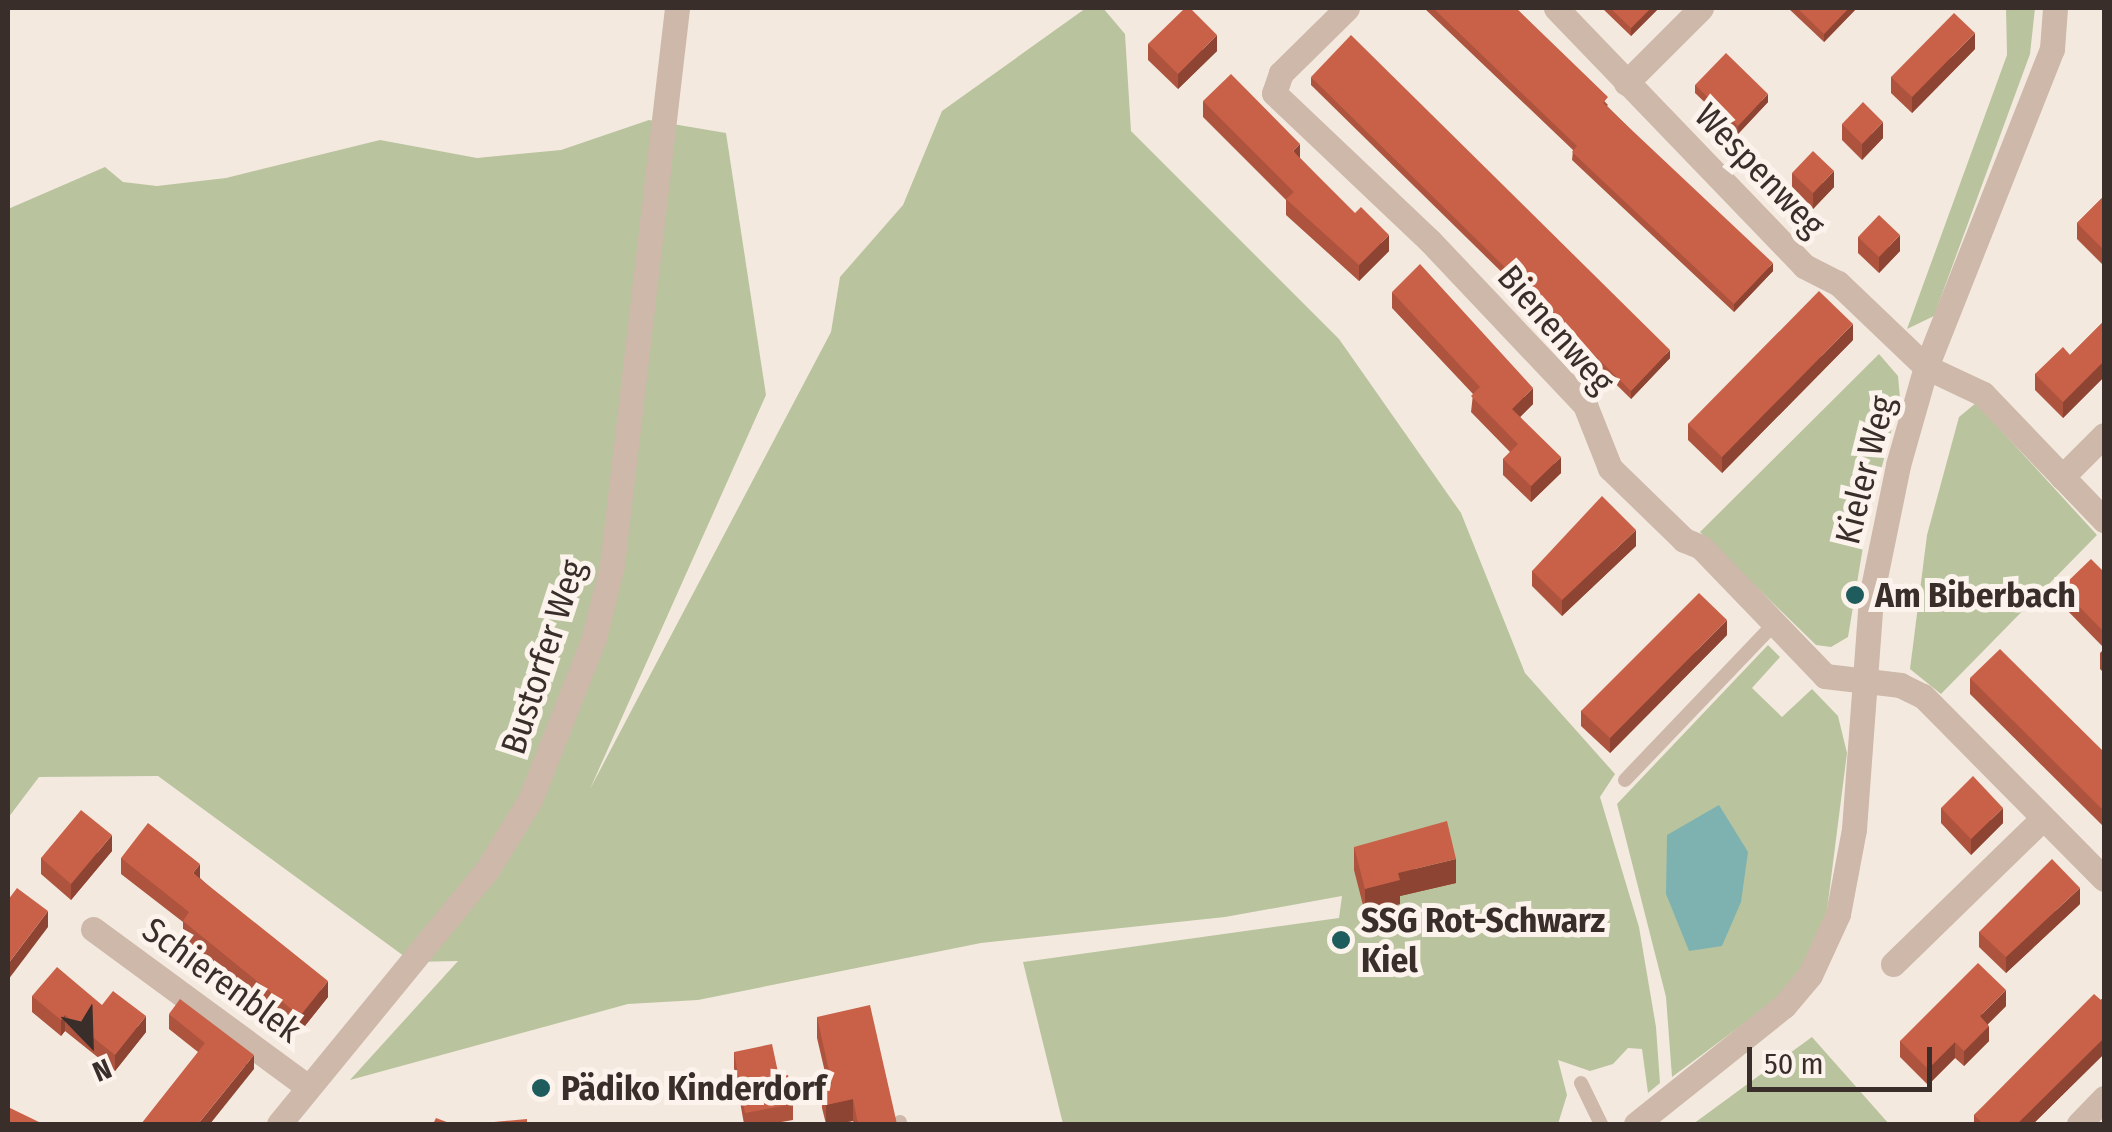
<!DOCTYPE html>
<meta charset="utf-8">
<style>
body{margin:0}
#map{position:relative;width:2112px;height:1132px;overflow:hidden;background:#f4e9df;font-family:"Fira Sans Condensed",sans-serif}
div>[style]{position:absolute}
.green>*{inset:0;background:#b9c49e}
.water>*{inset:0;background:#7db2b1}
.service>*{height:14px;margin:-7px;padding:0 7px;transform-origin:7px;border-radius:7px;background:#cdb8aa}
.minor>*{height:25px;margin:-12.5px;padding:0 12.5px;transform-origin:12.5px;border-radius:12.5px;background:#cdb8aa}
.tertiary>*{height:25px;margin:-12.5px;padding:0 12.5px;transform-origin:12.5px;border-radius:12.5px;background:#cdb8aa}
.wall>*{inset:0;background:#ad533e}
.shaded-wall>*{inset:0;background:#8d4432}
.building>*{inset:0;background:#c96148}
.dots>*{width:28px;height:28px;translate:-50% -50%;box-sizing:border-box;border:5px solid #fbf3ec;border-radius:50%}
span{translate:-50% -50%;white-space:nowrap;text-align:center;line-height:1.15;-webkit-text-stroke:10px #fbf3ec;paint-order:stroke}
.street-label{font-size:35px;color:#3a2e2a}
.poi-label{font-size:35px;color:#3a2e2a;font-weight:700}
.left{translate:0 -50%;text-align:left}
.frame{position:absolute;inset:0;border:10px solid #3a2e2a;pointer-events:none}
.north{position:absolute;left:40px;top:992px;width:100px;height:100px;-webkit-text-stroke:8px #fbf3ec;paint-order:stroke;rotate:157deg;font-size:28px;font-weight:700;line-height:40px;text-align:center;color:#3a2e2a}
.north::after{content:'';display:block;margin:auto;width:35px;height:45px;background:#3a2e2a;clip-path:polygon(50% 0,100% 100%,50% 72%,0 100%)}
.scale{position:absolute;left:1747px;top:1047px;width:185px;height:45px;box-sizing:border-box;border:5px solid #3a2e2a;border-top:0;padding-left:12px;font-size:30px;line-height:35px;white-space:nowrap;color:#3a2e2a;-webkit-text-stroke:8px #fbf3ec;paint-order:stroke}
</style>
<div id="map">
<div class="green">
<div style="clip-path:polygon(1086px 8px,1103px 8px,1125px 34px,1131px 131px,1339px 339px,1461px 513px,1525px 673px,1615px 774px,1600px 797px,1639px 927px,1656px 1027px,1660px 1083px,1648px 1093px,1642px 1049px,1628px 1048px,1613px 1064px,1590px 1071px,1558px 1060px,1567px 1095px,1558px 1124px,1063px 1124px,1023px 962px,1339px 918px,1342px 896px,1225px 917px,981px 943px,698px 1000px,628px 1004px,350px 1080px,458px 961px,412px 962px,158px 776px,39px 777px,8px 818px,8px 209px,105px 167px,123px 182px,157px 186px,226px 178px,380px 140px,477px 158px,561px 150px,649px 120px,726px 133px,766px 395px,590px 789px,831px 332px,840px 277px,903px 205px,942px 111px)"></div>
<div style="clip-path:polygon(2006px 8px,2035px 8px,2030px 54px,1934px 316px,1907px 329px,2007px 55px)"></div>
<div style="clip-path:polygon(1879px 354px,1898px 376px,1900px 398px,1867px 523px,1848px 637px,1831px 647px,1816px 645px,1700px 532px)"></div>
<div style="clip-path:polygon(1976px 403px,2097px 535px,1941px 694px,1910px 669px,1927px 535px,1959px 417px)"></div>
<div style="clip-path:polygon(1768px 645px,1780px 657px,1752px 688px,1782px 717px,1812px 689px,1838px 716px,1847px 753px,1827px 910px,1810px 957px,1782px 995px,1672px 1077px,1666px 997px,1617px 804px)"></div>
<div style="clip-path:polygon(1812px 1037px,1889px 1124px,1693px 1124px,1790px 1053px)"></div>
</div>
<div class="water">
<div style="clip-path:polygon(1719px 805px,1748px 852px,1741px 902px,1722px 946px,1689px 951px,1666px 894px,1667px 835px)"></div>
</div>
<div class="service">
<div style="left:1625px;top:780px;width:219px;rotate:-46.3deg"></div>
<div style="left:1581px;top:1083px;width:46px;rotate:64deg"></div>
<div style="left:900px;top:1122px;width:2px;rotate:90deg"></div>
</div>
<div class="minor">
<div style="left:1347px;top:8px;width:93px;rotate:135.4deg"></div>
<div style="left:1281px;top:73px;width:21px;rotate:109deg"></div>
<div style="left:1274px;top:93px;width:215px;rotate:43.5deg"></div>
<div style="left:1430px;top:241px;width:226px;rotate:46.6deg"></div>
<div style="left:1585px;top:405px;width:68px;rotate:68.4deg"></div>
<div style="left:1610px;top:468px;width:103px;rotate:44.2deg"></div>
<div style="left:1684px;top:540px;width:18px;rotate:22deg"></div>
<div style="left:1701px;top:547px;width:179px;rotate:46.1deg"></div>
<div style="left:1825px;top:676px;width:76px;rotate:6.8deg"></div>
<div style="left:1900px;top:685px;width:25px;rotate:26deg"></div>
<div style="left:1923px;top:696px;width:257px;rotate:45.3deg"></div>
<div style="left:1556px;top:8px;width:358px;rotate:46.1deg"></div>
<div style="left:1804px;top:266px;width:38px;rotate:27deg"></div>
<div style="left:1838px;top:283px;width:122px;rotate:43.7deg"></div>
<div style="left:1926px;top:367px;width:63px;rotate:25.3deg"></div>
<div style="left:1983px;top:394px;width:175px;rotate:46.2deg"></div>
<div style="left:1626px;top:83px;width:106px;rotate:-45deg"></div>
<div style="left:2062px;top:477px;width:59px;rotate:-45deg"></div>
<div style="left:93px;top:929px;width:267px;rotate:36.3deg"></div>
<div style="left:1893px;top:964px;width:209px;rotate:-44.2deg"></div>
<div style="left:279px;top:1124px;width:328px;rotate:-50.7deg"></div>
<div style="left:487px;top:870px;width:82px;rotate:-58.4deg"></div>
<div style="left:530px;top:800px;width:174px;rotate:-68.4deg"></div>
<div style="left:594px;top:638px;width:75px;rotate:-76.1deg"></div>
<div style="left:612px;top:565px;width:561px;rotate:-83.34deg"></div>
<div style="left:2079px;top:1124px;width:36px;rotate:-46deg"></div>
</div>
<div class="tertiary">
<div style="left:1636px;top:1124px;width:189px;rotate:-38.6deg"></div>
<div style="left:1784px;top:1006px;width:40px;rotate:-50deg"></div>
<div style="left:1810px;top:975px;width:67px;rotate:-65.3deg"></div>
<div style="left:1838px;top:914px;width:86px;rotate:-79.3deg"></div>
<div style="left:1854px;top:829px;width:233px;rotate:-85.8deg"></div>
<div style="left:1871px;top:597px;width:135px;rotate:-78.4deg"></div>
<div style="left:1898px;top:465px;width:102px;rotate:-74.1deg"></div>
<div style="left:1926px;top:367px;width:342px;rotate:-68.4deg"></div>
<div style="left:2052px;top:49px;width:41px;rotate:-85.8deg"></div>
</div>
<div class="wall">
<div style="clip-path:polygon(1424px 8px,1516px 8px,1608px 105px,1607px 106px,1773px 271px,1734px 312px,1572px 160px,1573px 150px)"></div>
<div style="clip-path:polygon(1602px 8px,1659px 8px,1631px 36px)"></div>
<div style="clip-path:polygon(1788px 8px,1855px 8px,1855px 10px,1824px 42px)"></div>
<div style="clip-path:polygon(1148px 44px,1217px 51px,1178px 89px,1148px 60px)"></div>
<div style="clip-path:polygon(1975px 49px,1912px 113px,1891px 93px,1891px 77px)"></div>
<div style="clip-path:polygon(1311px 77px,1670px 358px,1631px 399px,1311px 85px)"></div>
<div style="clip-path:polygon(1695px 85px,1768px 102px,1738px 134px,1695px 93px)"></div>
<div style="clip-path:polygon(1203px 101px,1300px 158px,1389px 251px,1359px 281px,1286px 215px,1286px 200px,1203px 117px)"></div>
<div style="clip-path:polygon(1842px 124px,1883px 138px,1862px 160px,1842px 140px)"></div>
<div style="clip-path:polygon(1792px 173px,1834px 187px,1813px 209px,1792px 189px)"></div>
<div style="clip-path:polygon(2104px 196px,2104px 266px,2077px 239px,2077px 223px)"></div>
<div style="clip-path:polygon(1858px 237px,1900px 251px,1879px 273px,1858px 253px)"></div>
<div style="clip-path:polygon(1392px 292px,1533px 404px,1520px 417px,1561px 473px,1531px 502px,1503px 475px,1503px 459px,1510px 452px,1471px 412px,1473px 394px,1392px 308px)"></div>
<div style="clip-path:polygon(2104px 321px,2104px 377px,2063px 418px,2035px 390px,2035px 374px,2070px 355px)"></div>
<div style="clip-path:polygon(1853px 340px,1722px 473px,1688px 440px,1688px 424px)"></div>
<div style="clip-path:polygon(1636px 546px,1562px 616px,1532px 586px,1532px 571px)"></div>
<div style="clip-path:polygon(2104px 572px,2104px 648px,2061px 604px,2061px 588px)"></div>
<div style="clip-path:polygon(1727px 635px,1610px 753px,1581px 726px,1581px 711px)"></div>
<div style="clip-path:polygon(2104px 649px,2104px 673px,2100px 669px,2100px 653px)"></div>
<div style="clip-path:polygon(1970px 678px,2104px 752px,2104px 827px,1970px 694px)"></div>
<div style="clip-path:polygon(1941px 808px,2003px 823px,1971px 855px,1941px 823px)"></div>
<div style="clip-path:polygon(1354px 847px,1456px 883px,1400px 896px,1400px 904px,1365px 913px,1354px 870px)"></div>
<div style="clip-path:polygon(112px 851px,71px 900px,41px 874px,41px 858px)"></div>
<div style="clip-path:polygon(121px 858px,200px 878px,328px 997px,300px 1032px,183px 937px,183px 922px,121px 874px)"></div>
<div style="clip-path:polygon(2080px 904px,2006px 973px,1979px 947px,1979px 932px)"></div>
<div style="clip-path:polygon(32px 996px,102px 1005px,146px 1032px,115px 1071px,65px 1031px,61px 1036px,32px 1012px)"></div>
<div style="clip-path:polygon(2104px 997px,2104px 1054px,2033px 1124px,1974px 1124px,1974px 1115px)"></div>
<div style="clip-path:polygon(2006px 1006px,1988px 1024px,1989px 1041px,1964px 1066px,1955px 1058px,1928px 1085px,1900px 1057px,1900px 1041px)"></div>
<div style="clip-path:polygon(169px 1014px,254px 1069px,198px 1052px,169px 1029px)"></div>
<div style="clip-path:polygon(817px 1017px,897px 1124px,854px 1124px,853px 1121px,835px 1124px,826px 1124px,822px 1108px,822px 1086px,828px 1085px,817px 1038px)"></div>
<div style="clip-path:polygon(734px 1052px,779px 1077px,793px 1104px,793px 1120px,770px 1124px,744px 1124px,734px 1068px)"></div>
</div>
<div class="shaded-wall">
<div style="clip-path:polygon(1651px 8px,1659px 8px,1631px 36px,1631px 28px)"></div>
<div style="clip-path:polygon(1849px 8px,1855px 8px,1855px 10px,1824px 42px,1824px 34px)"></div>
<div style="clip-path:polygon(1975px 33px,1975px 49px,1912px 113px,1912px 97px)"></div>
<div style="clip-path:polygon(1217px 35px,1217px 51px,1178px 89px,1178px 74px)"></div>
<div style="clip-path:polygon(1768px 94px,1768px 102px,1738px 134px,1738px 126px)"></div>
<div style="clip-path:polygon(1883px 122px,1883px 138px,1862px 160px,1862px 144px)"></div>
<div style="clip-path:polygon(1300px 144px,1300px 160px,1293px 151px)"></div>
<div style="clip-path:polygon(1834px 171px,1834px 187px,1813px 209px,1813px 193px)"></div>
<div style="clip-path:polygon(1389px 235px,1389px 251px,1359px 281px,1359px 265px)"></div>
<div style="clip-path:polygon(1900px 235px,1900px 251px,1879px 273px,1879px 257px)"></div>
<div style="clip-path:polygon(1773px 263px,1773px 271px,1734px 312px,1734px 304px)"></div>
<div style="clip-path:polygon(1853px 324px,1853px 340px,1722px 473px,1722px 457px)"></div>
<div style="clip-path:polygon(1670px 350px,1670px 358px,1631px 399px,1631px 391px)"></div>
<div style="clip-path:polygon(2104px 361px,2104px 377px,2063px 418px,2063px 402px)"></div>
<div style="clip-path:polygon(1533px 388px,1533px 404px,1512px 425px,1512px 409px)"></div>
<div style="clip-path:polygon(1561px 457px,1561px 473px,1531px 502px,1531px 486px)"></div>
<div style="clip-path:polygon(1636px 530px,1636px 546px,1562px 616px,1562px 600px)"></div>
<div style="clip-path:polygon(1727px 620px,1727px 635px,1610px 753px,1610px 738px)"></div>
<div style="clip-path:polygon(2003px 808px,2003px 823px,1971px 855px,1971px 839px)"></div>
<div style="clip-path:polygon(112px 835px,112px 851px,71px 900px,71px 884px)"></div>
<div style="clip-path:polygon(1456px 859px,1456px 883px,1400px 896px,1400px 904px,1365px 913px,1365px 889px,1398px 873px)"></div>
<div style="clip-path:polygon(200px 864px,200px 880px,193px 873px)"></div>
<div style="clip-path:polygon(2080px 888px,2080px 904px,2006px 973px,2006px 957px)"></div>
<div style="clip-path:polygon(48px 911px,48px 927px,8px 980px,8px 964px)"></div>
<div style="clip-path:polygon(328px 981px,328px 997px,300px 1032px,300px 1016px)"></div>
<div style="clip-path:polygon(2006px 990px,2006px 1006px,1980px 1032px,1980px 1016px)"></div>
<div style="clip-path:polygon(65px 1015px,65px 1031px,61px 1036px,61px 1020px)"></div>
<div style="clip-path:polygon(146px 1016px,146px 1032px,115px 1071px,115px 1055px)"></div>
<div style="clip-path:polygon(1989px 1026px,1989px 1041px,1964px 1066px,1964px 1051px)"></div>
<div style="clip-path:polygon(2104px 1038px,2104px 1054px,2033px 1124px,2017px 1124px)"></div>
<div style="clip-path:polygon(1955px 1042px,1955px 1058px,1928px 1085px,1928px 1069px)"></div>
<div style="clip-path:polygon(254px 1055px,254px 1069px,210px 1124px,198px 1124px)"></div>
<div style="clip-path:polygon(853px 1099px,853px 1121px,835px 1124px,826px 1124px,826px 1105px)"></div>
</div>
<div class="building">
<div style="clip-path:polygon(1185px 8px,1190px 8px,1217px 35px,1178px 74px,1148px 44px)"></div>
<div style="clip-path:polygon(1433px 8px,1516px 8px,1608px 97px,1603px 103px,1773px 263px,1734px 304px,1572px 152px,1577px 146px)"></div>
<div style="clip-path:polygon(1610px 8px,1651px 8px,1631px 28px)"></div>
<div style="clip-path:polygon(1797px 8px,1849px 8px,1824px 34px)"></div>
<div style="clip-path:polygon(1954px 13px,1975px 33px,1912px 97px,1891px 77px)"></div>
<div style="clip-path:polygon(1351px 35px,1670px 350px,1631px 391px,1311px 77px)"></div>
<div style="clip-path:polygon(1726px 53px,1768px 94px,1738px 126px,1695px 85px)"></div>
<div style="clip-path:polygon(1231px 74px,1300px 144px,1293px 151px,1355px 213px,1361px 207px,1389px 235px,1359px 265px,1286px 199px,1294px 192px,1203px 101px)"></div>
<div style="clip-path:polygon(1863px 102px,1883px 122px,1862px 144px,1842px 124px)"></div>
<div style="clip-path:polygon(1813px 151px,1834px 171px,1813px 193px,1792px 173px)"></div>
<div style="clip-path:polygon(2104px 196px,2104px 250px,2077px 223px)"></div>
<div style="clip-path:polygon(1879px 215px,1900px 235px,1879px 257px,1858px 237px)"></div>
<div style="clip-path:polygon(1420px 264px,1533px 388px,1512px 409px,1561px 457px,1531px 486px,1503px 459px,1518px 444px,1471px 396px,1480px 387px,1392px 292px)"></div>
<div style="clip-path:polygon(1819px 291px,1853px 324px,1722px 457px,1688px 424px)"></div>
<div style="clip-path:polygon(2104px 321px,2104px 361px,2063px 402px,2035px 374px,2063px 347px,2070px 355px)"></div>
<div style="clip-path:polygon(1602px 496px,1636px 530px,1562px 600px,1532px 571px)"></div>
<div style="clip-path:polygon(2091px 559px,2104px 572px,2104px 632px,2061px 588px)"></div>
<div style="clip-path:polygon(1699px 593px,1727px 620px,1610px 738px,1581px 711px)"></div>
<div style="clip-path:polygon(2000px 649px,2104px 752px,2104px 811px,1970px 678px)"></div>
<div style="clip-path:polygon(1973px 776px,2003px 808px,1971px 839px,1941px 808px)"></div>
<div style="clip-path:polygon(81px 810px,112px 835px,71px 884px,41px 858px)"></div>
<div style="clip-path:polygon(1447px 821px,1456px 859px,1398px 873px,1400px 880px,1365px 889px,1354px 847px)"></div>
<div style="clip-path:polygon(148px 823px,200px 864px,193px 873px,328px 981px,300px 1016px,183px 921px,189px 912px,121px 858px)"></div>
<div style="clip-path:polygon(2052px 859px,2080px 888px,2006px 957px,1979px 932px)"></div>
<div style="clip-path:polygon(17px 888px,48px 911px,8px 964px,8px 900px)"></div>
<div style="clip-path:polygon(1978px 963px,2006px 990px,1980px 1016px,1989px 1026px,1964px 1051px,1955px 1042px,1928px 1069px,1900px 1041px)"></div>
<div style="clip-path:polygon(57px 967px,102px 1005px,113px 991px,146px 1016px,115px 1055px,65px 1015px,61px 1020px,32px 996px)"></div>
<div style="clip-path:polygon(2094px 994px,2101px 1000px,2104px 997px,2104px 1038px,2017px 1124px,1983px 1124px,1974px 1115px)"></div>
<div style="clip-path:polygon(180px 999px,254px 1055px,198px 1124px,141px 1124px,205px 1043px,169px 1014px)"></div>
<div style="clip-path:polygon(870px 1005px,897px 1124px,858px 1124px,853px 1099px,826px 1105px,822px 1086px,832px 1084px,817px 1017px)"></div>
<div style="clip-path:polygon(772px 1044px,779px 1077px,788px 1075px,793px 1104px,745px 1113px,734px 1052px)"></div>
<div style="clip-path:polygon(8px 1107px,41px 1123px,40px 1124px,8px 1124px)"></div>
<div style="clip-path:polygon(436px 1118px,452px 1124px,433px 1124px)"></div>
<div style="clip-path:polygon(527px 1119px,527px 1124px,483px 1124px,483px 1123px)"></div>
</div>
<div class="dots">
<div style="left:1855px;top:595px;background:#1e5c5d"></div>
<div style="left:1341px;top:940px;background:#1e5c5d"></div>
<div style="left:541px;top:1088px;background:#1e5c5d"></div>
</div>
<div class="street-label">
<span style="left:1760px;top:170px;rotate:46deg">Wespenweg</span>
<span style="left:1556px;top:329px;rotate:49deg">Bienenweg</span>
<span style="left:1865px;top:470px;rotate:-76deg">Kieler Weg</span>
<span style="left:543px;top:657px;rotate:-72deg">Bustorfer Weg</span>
<span style="left:222px;top:980px;rotate:36deg">Schierenblek</span>
</div>
<div class="poi-label">
<span class="left" style="left:1875px;top:595px">Am Biberbach</span>
<span class="left" style="left:1361px;top:940px">SSG Rot-Schwarz<br>Kiel</span>
<span class="left" style="left:561px;top:1088px">Pädiko Kinderdorf</span>
</div>
<div class="frame"></div>
<div class="north">N</div>
<div class="scale">50 m</div>
</div>
